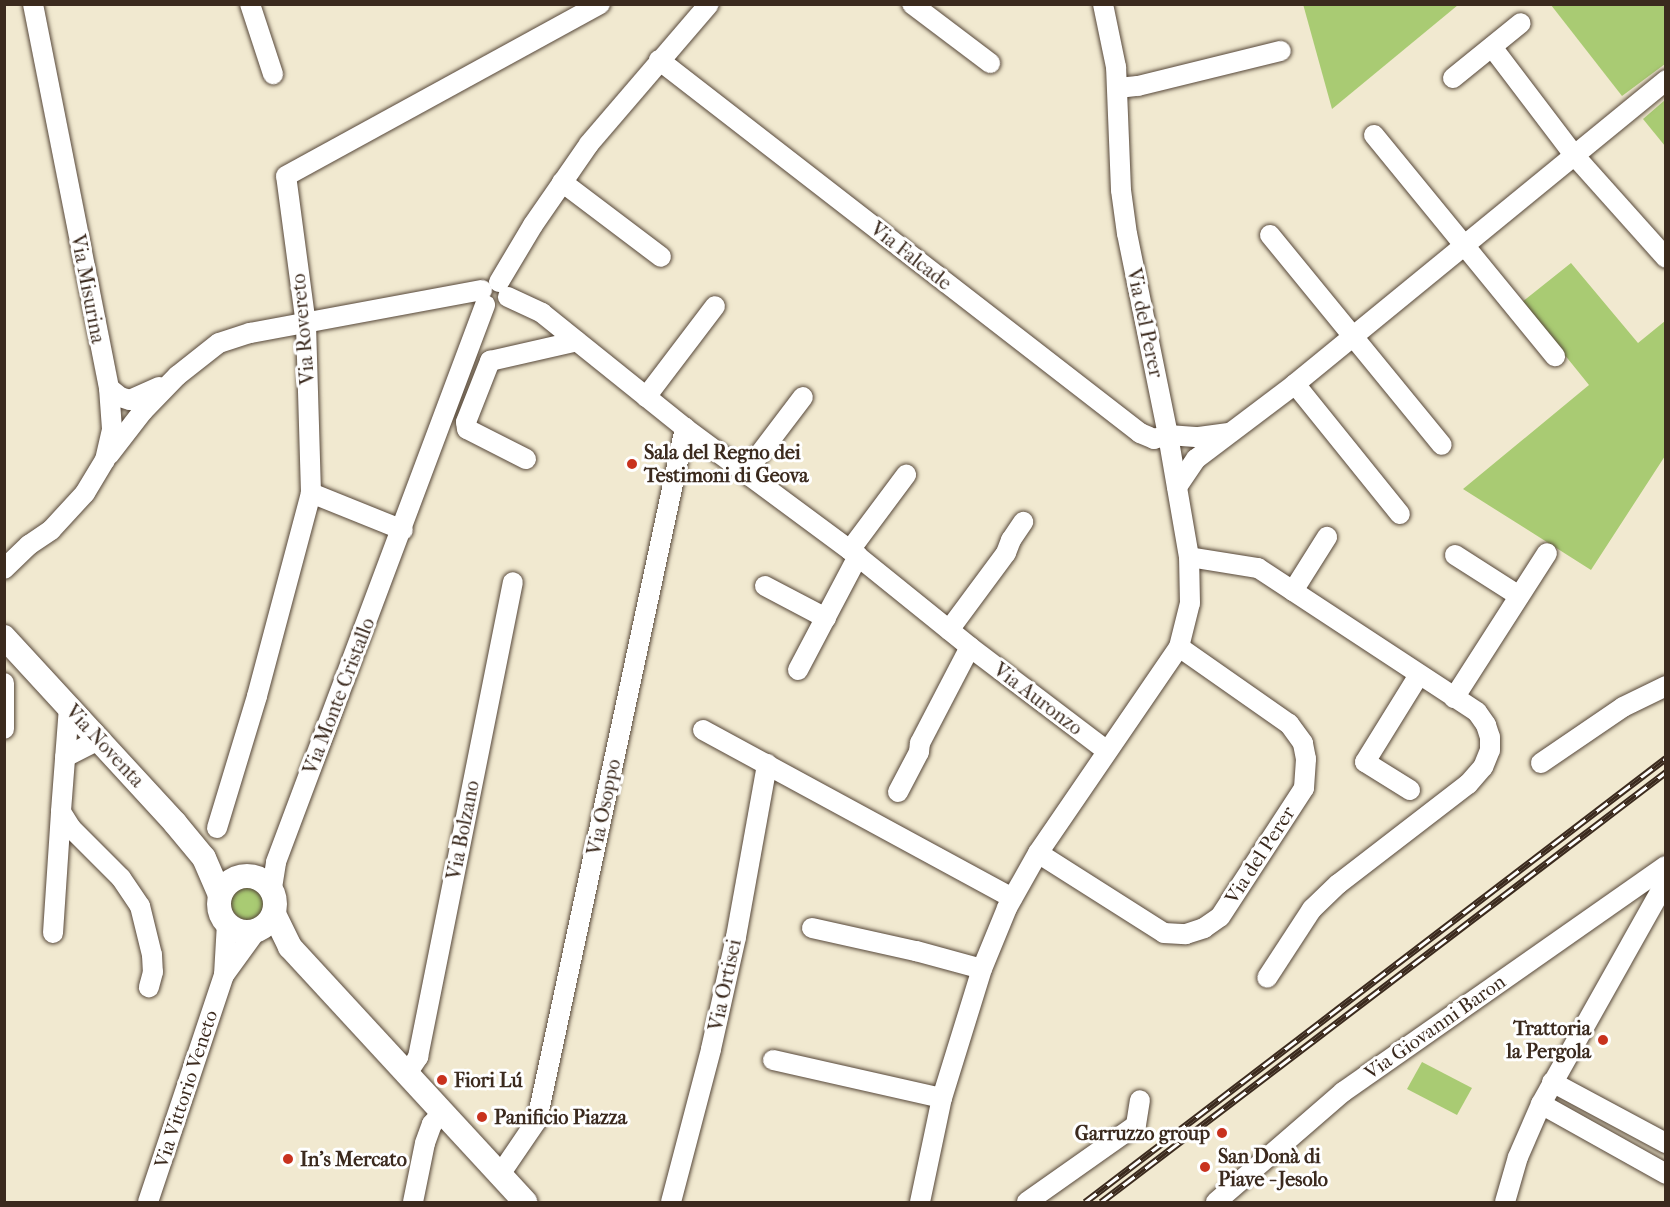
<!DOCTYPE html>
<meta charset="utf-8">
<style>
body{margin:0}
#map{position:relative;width:1670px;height:1207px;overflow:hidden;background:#f1e9d0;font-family:"IM FELL French Canon",serif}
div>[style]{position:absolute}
.green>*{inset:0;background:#a9cb73}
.round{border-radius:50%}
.roads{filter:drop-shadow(0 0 2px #564739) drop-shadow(0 0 2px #564739)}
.minor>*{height:20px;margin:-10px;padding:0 10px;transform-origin:10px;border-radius:10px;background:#fff}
.tertiary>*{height:24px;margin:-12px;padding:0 12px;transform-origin:12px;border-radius:12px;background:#fff}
.tertiary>.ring{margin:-12px;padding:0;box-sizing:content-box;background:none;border:24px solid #fff;border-radius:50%}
.rail>*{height:7px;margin-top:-3.5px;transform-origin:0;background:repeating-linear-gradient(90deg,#fff 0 14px,#3b2a1e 0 28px);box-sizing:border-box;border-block:2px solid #3b2a1e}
.dots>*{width:16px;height:16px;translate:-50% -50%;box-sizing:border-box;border:3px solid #fff;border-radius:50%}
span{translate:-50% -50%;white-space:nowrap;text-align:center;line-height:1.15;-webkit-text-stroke:6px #fff;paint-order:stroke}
.street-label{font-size:20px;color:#3b2a1e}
.poi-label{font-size:20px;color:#3b2a1e;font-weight:700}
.left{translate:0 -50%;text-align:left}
.right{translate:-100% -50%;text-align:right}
.frame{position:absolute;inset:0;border:6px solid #3b2a1e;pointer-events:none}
</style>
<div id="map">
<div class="green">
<div style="clip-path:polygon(1303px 4px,1458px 4px,1458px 5px,1332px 109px)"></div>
<div style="clip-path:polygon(1551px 5px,1665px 5px,1665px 64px,1622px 96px)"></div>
<div style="clip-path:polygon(1665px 100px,1665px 146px,1643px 119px)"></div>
<div style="clip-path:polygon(1571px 263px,1638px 343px,1665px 321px,1665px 456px,1591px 570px,1463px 489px,1589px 385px,1522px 302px)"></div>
<div class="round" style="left:231px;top:886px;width:34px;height:34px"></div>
<div style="clip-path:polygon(1422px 1062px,1472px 1088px,1457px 1115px,1407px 1089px)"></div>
</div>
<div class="roads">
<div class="minor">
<div style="left:250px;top:4px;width:74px;rotate:71.8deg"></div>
<div style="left:912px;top:4px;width:98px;rotate:37.1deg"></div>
<div style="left:1492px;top:47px;width:136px;rotate:52.8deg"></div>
<div style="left:1574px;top:155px;width:138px;rotate:48.2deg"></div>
<div style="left:659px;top:60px;width:609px;rotate:37.79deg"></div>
<div style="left:1140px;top:433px;width:15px;rotate:23deg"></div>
<div style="left:1154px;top:439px;width:15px;rotate:-16deg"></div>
<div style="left:1168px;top:435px;width:31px;rotate:4deg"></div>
<div style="left:1199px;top:437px;width:30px;rotate:-8deg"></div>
<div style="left:1453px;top:78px;width:87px;rotate:-39deg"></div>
<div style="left:1118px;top:88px;width:20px;rotate:-6deg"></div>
<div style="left:1138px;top:86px;width:147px;rotate:-13.8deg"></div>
<div style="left:1374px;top:135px;width:286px;rotate:50.7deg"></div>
<div style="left:562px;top:182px;width:124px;rotate:37.1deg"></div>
<div style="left:1270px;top:235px;width:271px;rotate:50.7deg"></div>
<div style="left:499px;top:282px;width:66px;rotate:-59.2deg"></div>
<div style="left:533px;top:225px;width:98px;rotate:-55.3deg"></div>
<div style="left:589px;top:144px;width:184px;rotate:-49.4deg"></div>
<div style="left:508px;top:297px;width:38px;rotate:25deg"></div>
<div style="left:542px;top:313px;width:184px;rotate:38.8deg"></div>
<div style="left:685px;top:428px;width:205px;rotate:36.5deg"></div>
<div style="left:850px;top:550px;width:154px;rotate:38.9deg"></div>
<div style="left:970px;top:647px;width:172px;rotate:37.2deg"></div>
<div style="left:1295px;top:384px;width:167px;rotate:51.1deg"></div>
<div style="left:109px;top:388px;width:14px;rotate:39deg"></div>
<div style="left:120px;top:397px;width:10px;rotate:17deg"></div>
<div style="left:130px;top:400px;width:32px;rotate:-24deg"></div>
<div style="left:646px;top:397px;width:114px;rotate:-52.8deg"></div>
<div style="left:109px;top:455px;width:56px;rotate:-52.3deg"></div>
<div style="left:143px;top:411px;width:49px;rotate:-45.8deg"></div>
<div style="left:177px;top:376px;width:53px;rotate:-38.2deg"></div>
<div style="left:219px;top:343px;width:33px;rotate:-18deg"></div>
<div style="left:250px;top:333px;width:236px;rotate:-10.5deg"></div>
<div style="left:526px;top:459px;width:66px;rotate:-153deg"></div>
<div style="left:467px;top:429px;width:7px;rotate:-98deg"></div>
<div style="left:466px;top:422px;width:66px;rotate:-68.5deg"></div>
<div style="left:490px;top:361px;width:89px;rotate:-12.9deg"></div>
<div style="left:746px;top:472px;width:94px;rotate:-52.8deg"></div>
<div style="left:1177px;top:487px;width:34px;rotate:-56deg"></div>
<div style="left:1196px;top:459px;width:124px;rotate:-37.1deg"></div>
<div style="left:1295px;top:384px;width:480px;rotate:-39.3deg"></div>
<div style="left:311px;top:493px;width:99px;rotate:21.9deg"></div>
<div style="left:850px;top:550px;width:94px;rotate:-53.3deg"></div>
<div style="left:1455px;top:555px;width:76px;rotate:32.6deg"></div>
<div style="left:1189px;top:557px;width:70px;rotate:9.1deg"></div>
<div style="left:1258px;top:568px;width:262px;rotate:33.3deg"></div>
<div style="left:1477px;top:712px;width:16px;rotate:55deg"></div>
<div style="left:1486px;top:725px;width:13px;rotate:72deg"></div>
<div style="left:1490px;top:737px;width:13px;rotate:90deg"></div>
<div style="left:1490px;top:750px;width:18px;rotate:112deg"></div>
<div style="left:1483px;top:767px;width:23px;rotate:131deg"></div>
<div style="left:1468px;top:784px;width:164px;rotate:142.4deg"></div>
<div style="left:1338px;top:884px;width:36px;rotate:136deg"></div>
<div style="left:1312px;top:909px;width:82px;rotate:123.1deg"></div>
<div style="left:4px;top:569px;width:35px;rotate:-44deg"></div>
<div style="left:29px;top:545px;width:27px;rotate:-34deg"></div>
<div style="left:51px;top:530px;width:50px;rotate:-47.4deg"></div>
<div style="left:85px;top:493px;width:39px;rotate:-59deg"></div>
<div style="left:105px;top:460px;width:32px;rotate:-77deg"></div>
<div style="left:112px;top:429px;width:41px;rotate:-94.2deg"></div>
<div style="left:109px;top:388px;width:391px;rotate:-101.2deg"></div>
<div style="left:765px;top:586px;width:69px;rotate:27.7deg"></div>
<div style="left:1293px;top:591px;width:64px;rotate:-57.8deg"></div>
<div style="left:949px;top:630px;width:96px;rotate:-53.5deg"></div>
<div style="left:1006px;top:553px;width:14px;rotate:-69deg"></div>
<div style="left:1011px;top:540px;width:22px;rotate:-56deg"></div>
<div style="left:798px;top:670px;width:129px;rotate:-62.2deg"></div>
<div style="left:4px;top:683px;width:46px;rotate:90deg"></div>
<div style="left:1454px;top:698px;width:172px;rotate:-57.3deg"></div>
<div style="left:69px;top:707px;width:105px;rotate:94.4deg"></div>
<div style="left:61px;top:812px;width:19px;rotate:58deg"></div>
<div style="left:71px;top:828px;width:71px;rotate:45deg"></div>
<div style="left:121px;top:878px;width:34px;rotate:56deg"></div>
<div style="left:140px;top:906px;width:50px;rotate:76.2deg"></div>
<div style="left:152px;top:955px;width:17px;rotate:87deg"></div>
<div style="left:153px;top:972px;width:16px;rotate:105deg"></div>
<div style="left:703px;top:730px;width:352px;rotate:28.5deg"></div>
<div style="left:65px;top:757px;width:38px;rotate:-27deg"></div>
<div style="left:1541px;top:763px;width:99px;rotate:-34.3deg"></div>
<div style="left:1623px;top:707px;width:48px;rotate:-26deg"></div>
<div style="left:1410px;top:790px;width:53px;rotate:-148.1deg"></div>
<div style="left:1365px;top:762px;width:102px;rotate:-58.2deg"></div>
<div style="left:898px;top:792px;width:45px;rotate:-62.3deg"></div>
<div style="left:919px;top:752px;width:9px;rotate:-84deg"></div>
<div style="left:920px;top:743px;width:108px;rotate:-62.5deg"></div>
<div style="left:217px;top:828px;width:138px;rotate:-73.1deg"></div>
<div style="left:257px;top:696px;width:210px;rotate:-75.1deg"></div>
<div style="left:311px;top:493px;width:168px;rotate:-91.7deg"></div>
<div style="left:306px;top:325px;width:150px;rotate:-97.6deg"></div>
<div style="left:286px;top:176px;width:358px;rotate:-28.7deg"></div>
<div style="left:1038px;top:853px;width:149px;rotate:32.4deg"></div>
<div style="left:1164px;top:933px;width:22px;rotate:3deg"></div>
<div style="left:1186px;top:934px;width:19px;rotate:-18deg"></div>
<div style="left:1204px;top:928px;width:19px;rotate:-35deg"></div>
<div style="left:1220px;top:917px;width:154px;rotate:-56.9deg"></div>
<div style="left:1304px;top:788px;width:29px;rotate:-86deg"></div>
<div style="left:1306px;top:759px;width:16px;rotate:-101deg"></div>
<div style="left:1303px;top:743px;width:24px;rotate:-126deg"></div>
<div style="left:1289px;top:724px;width:134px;rotate:-145deg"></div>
<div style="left:272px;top:888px;width:26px;rotate:-81deg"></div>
<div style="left:276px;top:862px;width:595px;rotate:-69.43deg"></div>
<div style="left:812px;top:928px;width:107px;rotate:12.5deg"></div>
<div style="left:916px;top:951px;width:68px;rotate:15.3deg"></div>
<div style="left:53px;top:933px;width:121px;rotate:-86.2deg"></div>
<div style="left:224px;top:975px;width:54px;rotate:-54deg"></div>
<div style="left:773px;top:1060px;width:173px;rotate:12.7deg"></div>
<div style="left:406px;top:1075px;width:22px;rotate:-56deg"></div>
<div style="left:418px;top:1057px;width:484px;rotate:-78.7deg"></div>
<div style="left:1552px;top:1082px;width:129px;rotate:28.2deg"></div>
<div style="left:1541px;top:1104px;width:143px;rotate:29.2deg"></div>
<div style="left:499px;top:1176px;width:68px;rotate:-55.8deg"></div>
<div style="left:537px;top:1120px;width:708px;rotate:-77.93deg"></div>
<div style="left:148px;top:1202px;width:239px;rotate:-71.5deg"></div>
<div style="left:224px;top:975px;width:52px;rotate:-86.7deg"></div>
<div style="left:413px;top:1202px;width:60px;rotate:-78.5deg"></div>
<div style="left:425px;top:1143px;width:20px;rotate:-70deg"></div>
<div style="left:432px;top:1124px;width:15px;rotate:-48deg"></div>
<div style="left:671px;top:1202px;width:158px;rotate:-75.3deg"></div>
<div style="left:711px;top:1049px;width:115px;rotate:-77.4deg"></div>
<div style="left:736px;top:937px;width:176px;rotate:-79.8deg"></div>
<div style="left:920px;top:1202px;width:106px;rotate:-78.1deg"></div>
<div style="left:942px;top:1098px;width:135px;rotate:-72.8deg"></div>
<div style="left:982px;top:969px;width:66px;rotate:-67.7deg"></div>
<div style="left:1007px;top:908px;width:63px;rotate:-60.6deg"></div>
<div style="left:1038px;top:853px;width:250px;rotate:-55.6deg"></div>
<div style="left:1179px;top:647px;width:45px;rotate:-76deg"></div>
<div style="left:1190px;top:603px;width:46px;rotate:-91.2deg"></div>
<div style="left:1189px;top:557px;width:124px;rotate:-99.8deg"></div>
<div style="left:1168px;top:435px;width:205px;rotate:-101.5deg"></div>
<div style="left:1127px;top:234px;width:44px;rotate:-97.8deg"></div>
<div style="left:1121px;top:190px;width:123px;rotate:-92.3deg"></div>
<div style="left:1116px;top:67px;width:64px;rotate:-101.7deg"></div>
<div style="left:1027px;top:1202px;width:133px;rotate:-35.2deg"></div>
<div style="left:1136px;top:1125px;width:25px;rotate:-81deg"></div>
<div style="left:1216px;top:1202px;width:168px;rotate:-40.9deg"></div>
<div style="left:1343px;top:1092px;width:394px;rotate:-35deg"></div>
<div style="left:1505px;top:1202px;width:47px;rotate:-73.9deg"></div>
<div style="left:1518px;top:1157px;width:58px;rotate:-66.5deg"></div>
<div style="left:1541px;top:1104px;width:256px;rotate:-60.7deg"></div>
</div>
<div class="tertiary">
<div style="left:4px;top:637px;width:253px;rotate:47.4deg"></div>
<div style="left:175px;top:823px;width:45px;rotate:50.4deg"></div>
<div style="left:204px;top:858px;width:40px;rotate:66.6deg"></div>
<div class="ring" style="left:219px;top:876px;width:32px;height:32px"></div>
<div style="left:274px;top:914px;width:37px;rotate:64deg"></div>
<div style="left:290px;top:947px;width:347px;rotate:47.3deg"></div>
</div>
</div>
<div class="rail">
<div style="left:1085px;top:1202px;width:731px;rotate:-37.39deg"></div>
<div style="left:1101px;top:1202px;width:710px;rotate:-37.27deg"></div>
</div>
<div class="dots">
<div style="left:632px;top:464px;background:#c8321e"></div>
<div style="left:1603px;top:1040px;background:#c8321e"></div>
<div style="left:442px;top:1080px;background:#c8321e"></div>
<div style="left:482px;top:1117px;background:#c8321e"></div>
<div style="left:1222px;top:1133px;background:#c8321e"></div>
<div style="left:288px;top:1159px;background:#c8321e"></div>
<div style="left:1205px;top:1167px;background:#c8321e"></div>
</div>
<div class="street-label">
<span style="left:911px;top:256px;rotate:38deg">Via Falcade</span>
<span style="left:88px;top:289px;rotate:79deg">Via Misurina</span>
<span style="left:1145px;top:323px;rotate:78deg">Via del Perer</span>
<span style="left:303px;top:329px;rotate:-95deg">Via Rovereto</span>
<span style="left:339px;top:696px;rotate:-69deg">Via Monte Cristallo</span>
<span style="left:1038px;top:699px;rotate:37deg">Via Auronzo</span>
<span style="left:105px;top:746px;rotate:47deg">Via Noventa</span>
<span style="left:604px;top:807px;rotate:-78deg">Via Osoppo</span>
<span style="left:463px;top:830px;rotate:-79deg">Via Bolzano</span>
<span style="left:1260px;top:855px;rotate:-57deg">Via del Perer</span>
<span style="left:725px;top:985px;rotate:-78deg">Via Ortisei</span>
<span style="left:1435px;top:1027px;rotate:-35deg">Via Giovanni Baron</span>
<span style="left:186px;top:1089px;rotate:-72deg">Via Vittorio Veneto</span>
</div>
<div class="poi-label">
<span class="left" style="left:644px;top:464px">Sala del Regno dei<br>Testimoni di Geova</span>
<span class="right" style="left:1591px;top:1040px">Trattoria<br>la Pergola</span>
<span class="left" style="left:454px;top:1080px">Fiori Lú</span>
<span class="left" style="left:494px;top:1117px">Panificio Piazza</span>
<span class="right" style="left:1210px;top:1133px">Garruzzo group</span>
<span class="left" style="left:1218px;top:1168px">San Donà di<br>Piave - Jesolo</span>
<span class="left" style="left:300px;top:1159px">In's Mercato</span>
</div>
<div class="frame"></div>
</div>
